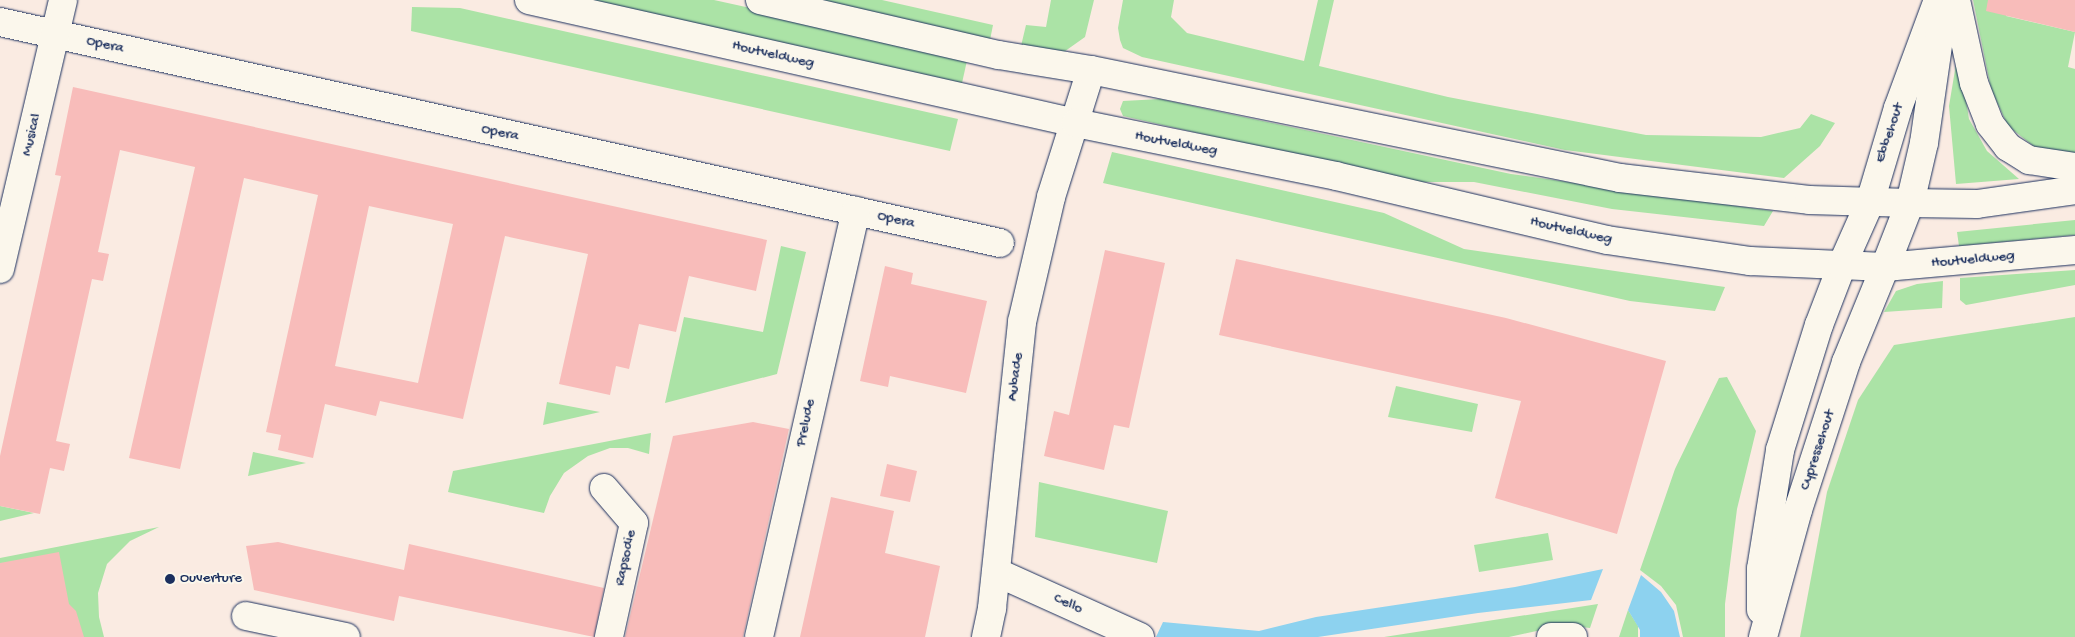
<!DOCTYPE html>
<style>
body{margin:0}
#map{position:relative;width:2075px;height:637px;overflow:hidden;background:#faebe2;font-family:"Gochi Hand",sans-serif}
div>[style]{position:absolute}
.green>*{inset:0;background:#abe3a6}
.water>*{inset:0;background:#8dd2ef}
.building>*{inset:0;background:#f8bcba}
.roads{filter:drop-shadow(0 0 1px #1b2f5e) drop-shadow(0 0 1px #1b2f5e)}
.minor>*{height:28px;margin:-14px;padding:0 14px;transform-origin:14px;border-radius:14px;background:#fbf7ec}
.tertiary>*{height:28px;margin:-14px;padding:0 14px;transform-origin:14px;border-radius:14px;background:#fbf7ec}
.dots>*{width:14px;height:14px;translate:-50% -50%;box-sizing:border-box;border:2px solid #fbf7ec;border-radius:50%}
span{translate:-50% -50%;white-space:nowrap;text-align:center;line-height:1.15;-webkit-text-stroke:4px #fbf7ec;paint-order:stroke}
.street-label{font-size:15px;color:#1b2f5e}
.poi-label{font-size:15px;color:#1b2f5e}
.left{translate:0 -50%;text-align:left}
</style>
<div id="map">
<div class="green">
<div style="clip-path:polygon(591px 0,714px 0,968px 56px,962px 83px)"></div>
<div style="clip-path:polygon(809px 0,882px 0,993px 25px,990px 40px)"></div>
<div style="clip-path:polygon(1051px 0,1094px 0,1085px 37px,1061px 54px,1021px 46px,1026px 25px,1046px 27px)"></div>
<div style="clip-path:polygon(1123px 0,1174px 0,1171px 17px,1187px 33px,1304px 61px,1318px 0,1334px 0,1319px 66px,1448px 97px,1646px 135px,1761px 137px,1800px 128px,1811px 114px,1835px 123px,1820px 146px,1784px 178px,1565px 150px,1142px 57px,1123px 48px,1120px 40px,1118px 28px)"></div>
<div style="clip-path:polygon(1973px 0,2009px 0,2006px 16px,2075px 32px,2068px 67px,2075px 69px,2075px 156px,2037px 149px,2008px 126px,1991px 89px)"></div>
<div style="clip-path:polygon(412px 7px,460px 8px,958px 119px,950px 151px,411px 31px)"></div>
<div style="clip-path:polygon(1958px 52px,1969px 119px,1987px 151px,2019px 179px,1956px 184px,1949px 106px)"></div>
<div style="clip-path:polygon(1160px 99px,1511px 174px,1773px 211px,1764px 226px,1612px 209px,1474px 182px,1413px 182px,1123px 116px,1120px 109px,1123px 101px)"></div>
<div style="clip-path:polygon(1112px 152px,1384px 213px,1464px 249px,1725px 287px,1715px 311px,1630px 301px,1103px 183px)"></div>
<div style="clip-path:polygon(2075px 220px,2075px 235px,1959px 246px,1957px 232px)"></div>
<div style="clip-path:polygon(781px 246px,806px 252px,777px 374px,665px 403px,684px 317px,763px 332px)"></div>
<div style="clip-path:polygon(2075px 270px,2075px 285px,1966px 305px,1960px 300px,1960px 278px)"></div>
<div style="clip-path:polygon(1943px 281px,1942px 308px,1884px 312px,1896px 291px,1917px 284px)"></div>
<div style="clip-path:polygon(2075px 317px,2075px 637px,1800px 637px,1827px 492px,1858px 400px,1894px 345px)"></div>
<div style="clip-path:polygon(1727px 377px,1756px 431px,1737px 509px,1725px 604px,1725px 637px,1683px 637px,1676px 605px,1661px 586px,1640px 570px,1675px 469px,1719px 378px)"></div>
<div style="clip-path:polygon(1396px 386px,1478px 404px,1472px 432px,1388px 417px)"></div>
<div style="clip-path:polygon(547px 402px,600px 412px,543px 425px)"></div>
<div style="clip-path:polygon(651px 433px,649px 454px,628px 448px,610px 448px,588px 456px,564px 473px,550px 496px,544px 513px,448px 492px,453px 471px)"></div>
<div style="clip-path:polygon(253px 452px,306px 463px,248px 476px)"></div>
<div style="clip-path:polygon(1039px 482px,1168px 511px,1157px 563px,1035px 537px)"></div>
<div style="clip-path:polygon(0 506px,34px 513px,0 521px)"></div>
<div style="clip-path:polygon(159px 527px,130px 541px,107px 564px,98px 593px,99px 617px,104px 637px,0 637px,0 558px)"></div>
<div style="clip-path:polygon(1548px 533px,1553px 560px,1479px 572px,1474px 545px)"></div>
<div style="clip-path:polygon(1598px 604px,1590px 628px,1564px 625px,1509px 637px,1384px 637px)"></div>
<div style="clip-path:polygon(1628px 610px,1638px 626px,1638px 637px,1619px 637px)"></div>
</div>
<div class="water">
<div style="clip-path:polygon(1603px 569px,1591px 600px,1478px 613px,1318px 637px,1156px 637px,1163px 622px,1259px 631px,1316px 617px,1515px 587px)"></div>
<div style="clip-path:polygon(1641px 575px,1661px 592px,1674px 611px,1680px 637px,1640px 637px,1640px 630px,1628px 610px)"></div>
</div>
<div class="building">
<div style="clip-path:polygon(1988px 0,2075px 0,2075px 32px,1986px 11px)"></div>
<div style="clip-path:polygon(evenodd,73px 87px,767px 240px,756px 291px,689px 276px,676px 332px,639px 324px,629px 369px,616px 366px,610px 395px,559px 384px,588px 254px,505px 236px,463px 419px,380px 401px,376px 416px,325px 404px,313px 458px,278px 450px,281px 435px,266px 432px,318px 195px,244px 178px,180px 469px,129px 458px,195px 167px,120px 150px,98px 252px,109px 254px,103px 281px,92px 279px,56px 441px,70px 444px,64px 471px,50px 468px,40px 514px,0 506px,0 456px,61px 176px,55px 175px,73px 87px,369px 206px,453px 224px,418px 383px,335px 366px,369px 206px)"></div>
<div style="clip-path:polygon(1105px 250px,1165px 263px,1129px 428px,1114px 425px,1104px 470px,1044px 456px,1054px 411px,1069px 415px)"></div>
<div style="clip-path:polygon(1236px 259px,1506px 318px,1666px 361px,1617px 534px,1495px 498px,1521px 401px,1219px 335px)"></div>
<div style="clip-path:polygon(885px 266px,913px 273px,911px 284px,987px 301px,966px 393px,890px 376px,888px 387px,860px 381px)"></div>
<div style="clip-path:polygon(753px 422px,789px 429px,743px 637px,625px 637px,673px 436px)"></div>
<div style="clip-path:polygon(887px 464px,917px 471px,910px 502px,880px 496px)"></div>
<div style="clip-path:polygon(831px 497px,894px 511px,885px 553px,940px 566px,925px 637px,800px 637px)"></div>
<div style="clip-path:polygon(278px 542px,404px 570px,409px 544px,604px 588px,594px 637px,399px 596px,394px 621px,254px 590px,246px 546px)"></div>
<div style="clip-path:polygon(59px 552px,69px 604px,76px 611px,84px 637px,0 637px,0 563px)"></div>
</div>
<div class="roads">
<div class="minor">
<div style="left:1956px;top:0;width:85px;rotate:77.8deg"></div>
<div style="left:1974px;top:83px;width:44px;rotate:68.7deg"></div>
<div style="left:1990px;top:124px;width:29px;rotate:52deg"></div>
<div style="left:2008px;top:147px;width:25px;rotate:32deg"></div>
<div style="left:2029px;top:160px;width:47px;rotate:8.7deg"></div>
<div style="left:0;top:22px;width:1024px;rotate:12.46deg"></div>
<div style="left:1870px;top:202px;width:98px;rotate:-73.4deg"></div>
<div style="left:1898px;top:108px;width:115px;rotate:-69.7deg"></div>
<div style="left:1910px;top:203px;width:62px;rotate:-76.9deg"></div>
<div style="left:1924px;top:143px;width:119px;rotate:-81.8deg"></div>
<div style="left:0;top:269px;width:276px;rotate:-76.8deg"></div>
<div style="left:604px;top:488px;width:46px;rotate:49.4deg"></div>
<div style="left:634px;top:523px;width:117px;rotate:102.4deg"></div>
<div style="left:996px;top:572px;width:158px;rotate:24.3deg"></div>
<div style="left:1761px;top:610px;width:41px;rotate:-90deg"></div>
<div style="left:1761px;top:569px;width:121px;rotate:-80.9deg"></div>
<div style="left:1780px;top:450px;width:131px;rotate:-72.7deg"></div>
<div style="left:1819px;top:325px;width:64px;rotate:-69deg"></div>
<div style="left:246px;top:616px;width:102px;rotate:11.9deg"></div>
<div style="left:759px;top:637px;width:437px;rotate:-77.2deg"></div>
<div style="left:986px;top:637px;width:30px;rotate:-78deg"></div>
<div style="left:992px;top:608px;width:288px;rotate:-84deg"></div>
<div style="left:1022px;top:322px;width:128px;rotate:-76.9deg"></div>
<div style="left:1051px;top:197px;width:133px;rotate:-72.5deg"></div>
<div style="left:1551px;top:637px;width:22px"></div>
<div style="left:1763px;top:637px;width:132px;rotate:-74.6deg"></div>
<div style="left:1798px;top:510px;width:156px;rotate:-72deg"></div>
<div style="left:1846px;top:362px;width:103px;rotate:-67.7deg"></div>
</div>
<div class="tertiary">
<div style="left:529px;top:0;width:561px;rotate:12.67deg"></div>
<div style="left:1076px;top:123px;width:265px;rotate:11.5deg"></div>
<div style="left:1336px;top:176px;width:278px;rotate:13.3deg"></div>
<div style="left:1607px;top:240px;width:145px;rotate:8.4deg"></div>
<div style="left:1750px;top:261px;width:135px;rotate:2.5deg"></div>
<div style="left:1885px;top:267px;width:191px;rotate:-5.1deg"></div>
<div style="left:760px;top:0;width:245px;rotate:13deg"></div>
<div style="left:999px;top:55px;width:93px;rotate:9.3deg"></div>
<div style="left:1091px;top:70px;width:540px;rotate:11.54deg"></div>
<div style="left:1620px;top:178px;width:190px;rotate:6.6deg"></div>
<div style="left:1809px;top:200px;width:101px;rotate:1.7deg"></div>
<div style="left:1910px;top:203px;width:67px;rotate:0.9deg"></div>
<div style="left:1977px;top:204px;width:99px;rotate:-8.1deg"></div>
<div style="left:1842px;top:265px;width:69px;rotate:-66deg"></div>
<div style="left:1885px;top:267px;width:69px;rotate:-68.7deg"></div>
</div>
</div>
<div class="dots">
<div style="left:170px;top:579px;background:#1b2f5e"></div>
</div>
<div class="street-label">
<span style="left:105px;top:45px;rotate:13deg">Opera</span>
<span style="left:773px;top:55px;rotate:13deg">Houtveldweg</span>
<span style="left:500px;top:133px;rotate:12deg">Opera</span>
<span style="left:1890px;top:133px;rotate:-72deg">Ebbehout</span>
<span style="left:32px;top:135px;rotate:-77deg">Musical</span>
<span style="left:1176px;top:144px;rotate:11deg">Houtveldweg</span>
<span style="left:896px;top:220px;rotate:13deg">Opera</span>
<span style="left:1571px;top:231px;rotate:13deg">Houtveldweg</span>
<span style="left:1973px;top:260px;rotate:-5deg">Houtveldweg</span>
<span style="left:1016px;top:377px;rotate:-83deg">Aubade</span>
<span style="left:806px;top:423px;rotate:-78deg">Prelude</span>
<span style="left:1818px;top:450px;rotate:-72deg">Cypressehout</span>
<span style="left:626px;top:558px;rotate:-78deg">Rapsodie</span>
<span style="left:1068px;top:604px;rotate:24deg">Cello</span>
</div>
<div class="poi-label">
<span class="left" style="left:180px;top:579px">Ouverture</span>
</div>
</div>
